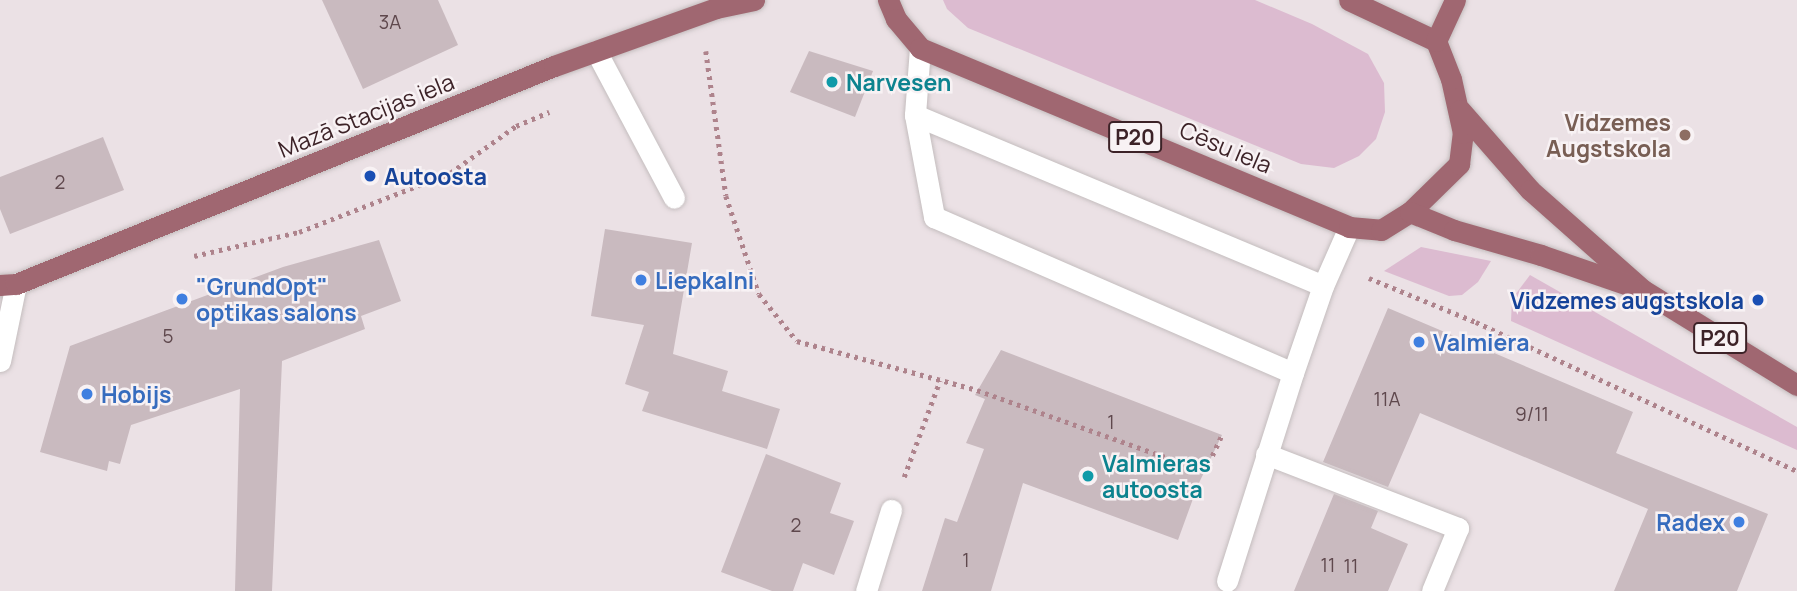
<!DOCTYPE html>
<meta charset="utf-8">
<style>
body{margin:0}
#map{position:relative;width:1797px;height:591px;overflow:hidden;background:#ebe1e5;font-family:Manrope,sans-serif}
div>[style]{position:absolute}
.green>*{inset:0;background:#dcbbd0}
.building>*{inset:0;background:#c9babf}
.path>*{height:4.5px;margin-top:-2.25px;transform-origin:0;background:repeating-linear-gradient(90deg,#ae838c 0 3.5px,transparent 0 8.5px)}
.roads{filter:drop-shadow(0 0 2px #c4bdbe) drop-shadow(0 0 2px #c4bdbe)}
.minor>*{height:21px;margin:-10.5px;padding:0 10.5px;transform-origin:10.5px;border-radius:10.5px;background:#fff}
.major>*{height:21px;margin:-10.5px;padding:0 10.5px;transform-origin:10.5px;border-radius:10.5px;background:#a06771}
.dots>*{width:19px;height:19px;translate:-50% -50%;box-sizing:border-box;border:4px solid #f8f2f4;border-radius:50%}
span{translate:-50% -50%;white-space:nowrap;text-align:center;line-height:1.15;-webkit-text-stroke:5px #f8f2f4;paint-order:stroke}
.number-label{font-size:19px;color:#5f484d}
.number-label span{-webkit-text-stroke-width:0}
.shield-label span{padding:2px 5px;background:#f8f2f4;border:2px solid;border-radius:5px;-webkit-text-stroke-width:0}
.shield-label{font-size:21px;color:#3c2227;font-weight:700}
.culture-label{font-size:23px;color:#0d838f;font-weight:700}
.left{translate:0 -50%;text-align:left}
.street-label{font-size:23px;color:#3c2227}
.education-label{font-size:23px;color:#785e54;font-weight:700}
.right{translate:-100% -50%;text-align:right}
.transit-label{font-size:23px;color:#164399;font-weight:700}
.shop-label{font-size:23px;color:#366cbe;font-weight:700}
</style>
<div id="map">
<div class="green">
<div style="clip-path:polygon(943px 0,1255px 0,1312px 24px,1368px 54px,1384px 83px,1385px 112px,1376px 139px,1359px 156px,1334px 168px,1301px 164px,968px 28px,947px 9px)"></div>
<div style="clip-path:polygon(1421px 247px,1491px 261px,1478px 282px,1462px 295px,1449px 296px,1384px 271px)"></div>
<div style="clip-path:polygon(1530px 275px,1797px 427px,1797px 450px,1511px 321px,1512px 299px)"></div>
</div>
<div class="building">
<div style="clip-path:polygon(322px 0,438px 0,458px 45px,363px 89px)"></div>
<div style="clip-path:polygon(809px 51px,873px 71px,855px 117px,790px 92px)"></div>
<div style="clip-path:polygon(103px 137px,124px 190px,10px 234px,0 209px,0 177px)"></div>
<div style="clip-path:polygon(605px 229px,692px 243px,673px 354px,728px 371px,722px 391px,780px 409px,767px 449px,642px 411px,649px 392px,625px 384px,644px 325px,591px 316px)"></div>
<div style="clip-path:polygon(379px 240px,401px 301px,361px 316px,365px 329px,282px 361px,272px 591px,235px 591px,240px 389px,131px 425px,120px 464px,109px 461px,107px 471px,40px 452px,70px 346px,283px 267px)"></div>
<div style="clip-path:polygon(1388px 308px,1633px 412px,1616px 453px,1768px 514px,1737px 591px,1614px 591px,1648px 509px,1420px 413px,1388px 487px,1323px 462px)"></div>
<div style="clip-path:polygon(1001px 350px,1222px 435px,1198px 485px,1178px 540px,1023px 483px,991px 591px,922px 591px,945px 518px,957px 522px,984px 449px,966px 443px,985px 399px,975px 395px)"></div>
<div style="clip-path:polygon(766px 454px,841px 483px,830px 513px,854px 521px,834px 575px,803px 563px,793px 591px,772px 591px,721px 572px)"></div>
<div style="clip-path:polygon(1334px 494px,1378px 511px,1371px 528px,1408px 544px,1388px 591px,1294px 591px)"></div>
</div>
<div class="path">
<div style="left:706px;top:51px;width:146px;rotate:82.1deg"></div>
<div style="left:726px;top:196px;width:103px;rotate:71.4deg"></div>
<div style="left:759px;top:294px;width:60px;rotate:51deg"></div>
<div style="left:797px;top:341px;width:187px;rotate:15.2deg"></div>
<div style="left:977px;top:390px;width:242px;rotate:19.6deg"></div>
<div style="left:1205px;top:471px;width:40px;rotate:-65deg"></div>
<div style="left:194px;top:256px;width:108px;rotate:-12.9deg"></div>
<div style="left:299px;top:232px;width:162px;rotate:-21.3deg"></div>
<div style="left:450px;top:173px;width:81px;rotate:-35.5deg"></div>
<div style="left:516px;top:126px;width:36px;rotate:-23deg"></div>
<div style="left:1369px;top:278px;width:116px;rotate:22.4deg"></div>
<div style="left:1476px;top:322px;width:354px;rotate:24.9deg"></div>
<div style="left:904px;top:477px;width:103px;rotate:-69.6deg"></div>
</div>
<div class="roads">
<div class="minor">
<div style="left:920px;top:48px;width:67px;rotate:94.3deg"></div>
<div style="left:915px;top:115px;width:104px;rotate:79.4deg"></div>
<div style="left:934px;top:217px;width:391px;rotate:23.5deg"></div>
<div style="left:596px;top:51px;width:166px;rotate:62deg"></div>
<div style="left:915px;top:115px;width:442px;rotate:22.7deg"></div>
<div style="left:0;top:361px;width:79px;rotate:-78.3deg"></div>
<div style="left:1266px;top:454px;width:206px;rotate:21.1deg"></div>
<div style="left:1458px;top:528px;width:68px;rotate:112.4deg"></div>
<div style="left:1227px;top:581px;width:218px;rotate:-72.4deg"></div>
<div style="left:1293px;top:373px;width:92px;rotate:-71deg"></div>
<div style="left:1323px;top:286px;width:64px;rotate:-66.2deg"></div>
<div style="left:866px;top:591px;width:85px;rotate:-72.8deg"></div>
</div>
<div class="major">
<div style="left:888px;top:0;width:21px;rotate:67deg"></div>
<div style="left:896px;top:19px;width:38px;rotate:50deg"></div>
<div style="left:920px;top:48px;width:465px;rotate:22.6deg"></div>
<div style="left:1349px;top:227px;width:32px;rotate:5deg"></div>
<div style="left:1381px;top:230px;width:34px;rotate:-32deg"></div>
<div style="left:1410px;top:212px;width:69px;rotate:-44.4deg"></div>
<div style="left:1459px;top:164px;width:31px;rotate:-83deg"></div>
<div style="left:1463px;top:133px;width:55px;rotate:-102.5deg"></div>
<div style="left:1451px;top:79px;width:41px;rotate:-111.5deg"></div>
<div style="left:1436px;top:41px;width:96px;rotate:-154.8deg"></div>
<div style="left:1436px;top:41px;width:45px;rotate:-65.1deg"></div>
<div style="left:1460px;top:110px;width:106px;rotate:48.8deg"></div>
<div style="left:1530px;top:190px;width:151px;rotate:41.5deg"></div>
<div style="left:1643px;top:290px;width:181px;rotate:31.7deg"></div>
<div style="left:1410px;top:212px;width:48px;rotate:22.2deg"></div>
<div style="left:1454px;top:230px;width:91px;rotate:16deg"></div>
<div style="left:1541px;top:255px;width:95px;rotate:19deg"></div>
<div style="left:0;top:285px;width:16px;rotate:-4deg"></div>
<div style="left:16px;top:284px;width:580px;rotate:-22.06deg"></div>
<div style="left:554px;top:66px;width:172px;rotate:-19.7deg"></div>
<div style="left:716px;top:8px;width:39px;rotate:-12deg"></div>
</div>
</div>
<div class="dots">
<div style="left:832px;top:82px;background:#0f9aa8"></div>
<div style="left:1685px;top:135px;background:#8d6e63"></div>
<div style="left:370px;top:176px;background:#1a4fb4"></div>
<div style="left:641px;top:280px;background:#3f7fe0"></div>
<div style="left:182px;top:299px;background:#3f7fe0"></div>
<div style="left:1758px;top:300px;background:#1a4fb4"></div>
<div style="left:1419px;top:342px;background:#3f7fe0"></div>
<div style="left:87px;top:394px;background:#3f7fe0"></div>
<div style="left:1088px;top:476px;background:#0f9aa8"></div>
<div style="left:1739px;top:522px;background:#3f7fe0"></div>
</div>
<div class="number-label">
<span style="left:390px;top:23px">3A</span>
<span style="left:60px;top:183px">2</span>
<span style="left:168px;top:337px">5</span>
<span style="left:1387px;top:400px">11A</span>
<span style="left:1532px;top:415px">9/11</span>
<span style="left:1111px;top:423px">1</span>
<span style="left:796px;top:526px">2</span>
<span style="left:966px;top:561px">1</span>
<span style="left:1328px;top:566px">11</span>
<span style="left:1351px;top:567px">11</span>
</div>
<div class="shield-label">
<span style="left:1135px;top:137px">P20</span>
<span style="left:1720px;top:338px">P20</span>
</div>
<div class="culture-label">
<span class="left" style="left:846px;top:82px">Narvesen</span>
<span class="left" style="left:1102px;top:476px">Valmieras<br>autoosta</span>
</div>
<div class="street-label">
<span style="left:366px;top:115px;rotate:-22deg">Mazā Stacijas iela</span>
<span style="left:1226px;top:147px;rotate:23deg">Cēsu iela</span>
</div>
<div class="education-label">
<span class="right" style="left:1671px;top:135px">Vidzemes<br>Augstskola</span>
</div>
<div class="transit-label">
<span class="left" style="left:384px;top:176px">Autoosta</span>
<span class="right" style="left:1744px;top:300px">Vidzemes augstskola</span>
</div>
<div class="shop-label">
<span class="left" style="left:655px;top:280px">Liepkalni</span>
<span class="left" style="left:196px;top:299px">"GrundOpt"<br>optikas salons</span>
<span class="left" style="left:1433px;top:342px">Valmiera</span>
<span class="left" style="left:101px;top:394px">Hobijs</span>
<span class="right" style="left:1725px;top:522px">Radex</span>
</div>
</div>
